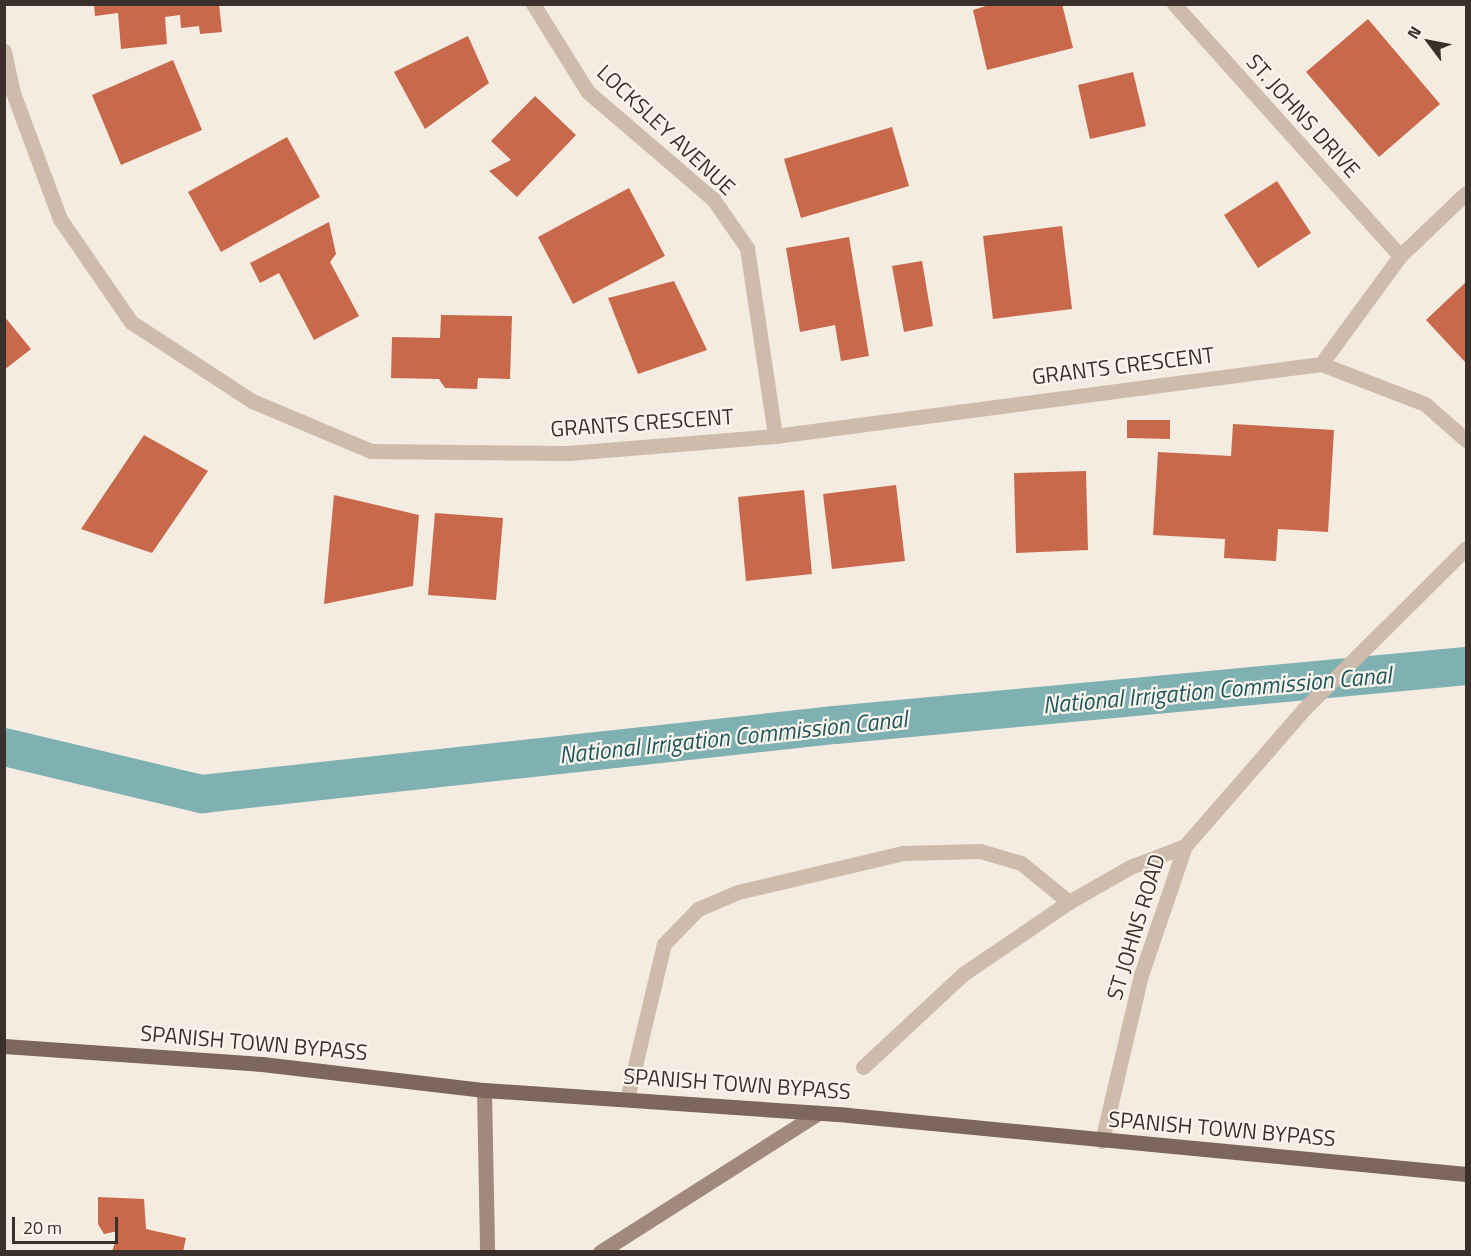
<!DOCTYPE html>
<style>
body{margin:0}
#map{position:relative;width:1471px;height:1256px;overflow:hidden;background:#f4ebe1;font-family:"Titillium Web",sans-serif}
div>[style]{position:absolute}
.canal>*{height:38px;margin:-19px;padding:0 19px;transform-origin:19px;border-radius:19px;background:#7fb0b2}
.building>*{inset:0;background:#c8694b}
.service>*{height:15px;margin:-7.5px;padding:0 7.5px;transform-origin:7.5px;border-radius:7.5px;background:#cdbbac}
.minor>*{height:15px;margin:-7.5px;padding:0 7.5px;transform-origin:7.5px;border-radius:7.5px;background:#cdbbac}
.tertiary>*{height:15px;margin:-7.5px;padding:0 7.5px;transform-origin:7.5px;border-radius:7.5px;background:#cdbbac}
.secondary>*{height:15px;margin:-7.5px;padding:0 7.5px;transform-origin:7.5px;border-radius:7.5px;background:#a18a7d}
.primary>*{height:15px;margin:-7.5px;padding:0 7.5px;transform-origin:7.5px;border-radius:7.5px;background:#7d675c}
span{translate:-50% -50%;white-space:nowrap;text-align:center;line-height:1.15;-webkit-text-stroke:4.5px #fbf5ee;paint-order:stroke}
.street-label{font-size:22px;color:#3b302b}
.water-label{font-size:24px;color:#1f5a5e;font-style:italic}
.frame{position:absolute;inset:0;border:6px solid #3b302b;pointer-events:none}
.north{position:absolute;left:1399px;top:12px;width:60px;height:60px;-webkit-text-stroke:4px #fbf5ee;paint-order:stroke;rotate:302deg;font-size:16px;font-weight:700;line-height:24px;text-align:center;color:#3b302b}
.north::after{content:'';display:block;margin:auto;width:21px;height:27px;background:#3b302b;clip-path:polygon(50% 0,100% 100%,50% 72%,0 100%)}
.scale{position:absolute;left:12px;top:1217px;width:106px;height:27px;box-sizing:border-box;border:3px solid #3b302b;border-top:0;padding-left:8px;font-size:18px;line-height:21px;white-space:nowrap;color:#3b302b;-webkit-text-stroke:4px #fbf5ee;paint-order:stroke}
</style>
<div id="map">
<div class="canal">
<div style="left:4px;top:747px;width:204px;rotate:13.4deg"></div>
<div style="left:202px;top:794px;width:637px;rotate:-6.22deg"></div>
<div style="left:835px;top:725px;width:634px;rotate:-5.34deg"></div>
</div>
<div class="building">
<div style="clip-path:polygon(94px 4px,219px 4px,222px 32px,200px 34px,199px 26px,181px 28px,180px 15px,165px 17px,167px 44px,121px 49px,118px 13px,95px 16px)"></div>
<div style="clip-path:polygon(992px 4px,1062px 4px,1073px 48px,987px 70px,973px 10px)"></div>
<div style="clip-path:polygon(1368px 19px,1440px 104px,1379px 157px,1306px 72px)"></div>
<div style="clip-path:polygon(468px 36px,489px 83px,425px 129px,394px 72px)"></div>
<div style="clip-path:polygon(173px 60px,202px 130px,121px 165px,92px 95px)"></div>
<div style="clip-path:polygon(1133px 72px,1146px 126px,1090px 139px,1078px 85px)"></div>
<div style="clip-path:polygon(535px 96px,576px 135px,517px 197px,489px 171px,511px 160px,491px 141px)"></div>
<div style="clip-path:polygon(892px 127px,909px 186px,801px 218px,784px 159px)"></div>
<div style="clip-path:polygon(287px 137px,320px 197px,221px 252px,188px 192px)"></div>
<div style="clip-path:polygon(1277px 181px,1311px 233px,1258px 268px,1224px 215px)"></div>
<div style="clip-path:polygon(629px 188px,665px 256px,573px 304px,538px 237px)"></div>
<div style="clip-path:polygon(329px 222px,336px 254px,330px 262px,359px 316px,314px 340px,279px 273px,260px 283px,250px 263px)"></div>
<div style="clip-path:polygon(1062px 226px,1072px 309px,993px 319px,983px 236px)"></div>
<div style="clip-path:polygon(849px 237px,869px 356px,841px 361px,835px 325px,800px 332px,786px 248px)"></div>
<div style="clip-path:polygon(922px 261px,933px 326px,904px 332px,892px 266px)"></div>
<div style="clip-path:polygon(674px 281px,707px 350px,638px 374px,608px 298px)"></div>
<div style="clip-path:polygon(1466px 282px,1466px 363px,1426px 320px)"></div>
<div style="clip-path:polygon(441px 315px,512px 316px,510px 379px,478px 378px,477px 389px,445px 388px,439px 379px,391px 378px,392px 337px,440px 338px)"></div>
<div style="clip-path:polygon(4px 316px,31px 349px,4px 370px)"></div>
<div style="clip-path:polygon(1127px 420px,1170px 420px,1170px 439px,1127px 438px)"></div>
<div style="clip-path:polygon(1233px 424px,1334px 430px,1328px 532px,1278px 529px,1276px 561px,1224px 558px,1225px 539px,1153px 535px,1158px 452px,1231px 456px)"></div>
<div style="clip-path:polygon(144px 435px,208px 471px,152px 553px,81px 529px)"></div>
<div style="clip-path:polygon(1086px 471px,1088px 550px,1016px 553px,1014px 473px)"></div>
<div style="clip-path:polygon(896px 485px,905px 561px,832px 569px,823px 494px)"></div>
<div style="clip-path:polygon(804px 490px,812px 574px,746px 581px,738px 497px)"></div>
<div style="clip-path:polygon(334px 495px,419px 515px,413px 586px,324px 604px)"></div>
<div style="clip-path:polygon(435px 513px,503px 518px,496px 600px,428px 595px)"></div>
<div style="clip-path:polygon(98px 1197px,144px 1199px,146px 1229px,186px 1238px,183px 1252px,112px 1252px,118px 1231px,104px 1234px,98px 1224px)"></div>
</div>
<div class="service">
<div style="left:863px;top:1067px;width:137px;rotate:-42.9deg"></div>
<div style="left:963px;top:974px;width:128px;rotate:-34.2deg"></div>
<div style="left:1069px;top:902px;width:70px;rotate:-29.8deg"></div>
<div style="left:1130px;top:867px;width:59px;rotate:-20.9deg"></div>
<div style="left:627px;top:1099px;width:159px;rotate:-76.6deg"></div>
<div style="left:664px;top:944px;width:49px;rotate:-45.8deg"></div>
<div style="left:698px;top:909px;width:43px;rotate:-23deg"></div>
<div style="left:738px;top:892px;width:170px;rotate:-13.3deg"></div>
<div style="left:903px;top:853px;width:77px;rotate:-1.5deg"></div>
<div style="left:980px;top:851px;width:43px;rotate:16.3deg"></div>
<div style="left:1021px;top:863px;width:62px;rotate:39.1deg"></div>
</div>
<div class="minor">
<div style="left:533px;top:4px;width:104px;rotate:58deg"></div>
<div style="left:588px;top:92px;width:165px;rotate:40.6deg"></div>
<div style="left:713px;top:199px;width:60px;rotate:55.2deg"></div>
<div style="left:747px;top:248px;width:190px;rotate:81.5deg"></div>
<div style="left:1174px;top:4px;width:338px;rotate:48.1deg"></div>
<div style="left:4px;top:51px;width:40px;rotate:78deg"></div>
<div style="left:12px;top:90px;width:138px;rotate:69.6deg"></div>
<div style="left:60px;top:219px;width:125px;rotate:55.4deg"></div>
<div style="left:131px;top:322px;width:145px;rotate:33.1deg"></div>
<div style="left:252px;top:401px;width:129px;rotate:22.8deg"></div>
<div style="left:371px;top:451px;width:198px;rotate:0.6deg"></div>
<div style="left:569px;top:453px;width:207px;rotate:-4.7deg"></div>
<div style="left:775px;top:436px;width:551px;rotate:-7.51deg"></div>
<div style="left:1321px;top:364px;width:111px;rotate:21deg"></div>
<div style="left:1425px;top:404px;width:55px;rotate:41.3deg"></div>
<div style="left:1321px;top:364px;width:134px;rotate:-53.8deg"></div>
<div style="left:1400px;top:256px;width:91px;rotate:-43.7deg"></div>
</div>
<div class="tertiary">
<div style="left:1102px;top:1141px;width:171px;rotate:-76.8deg"></div>
<div style="left:1141px;top:975px;width:136px;rotate:-71.2deg"></div>
<div style="left:1185px;top:846px;width:181px;rotate:-49deg"></div>
<div style="left:1304px;top:709px;width:228px;rotate:-44.8deg"></div>
</div>
<div class="secondary">
<div style="left:484px;top:1090px;width:162px;rotate:88.9deg"></div>
<div style="left:600px;top:1252px;width:259px;rotate:-32.5deg"></div>
</div>
<div class="primary">
<div style="left:4px;top:1046px;width:259px;rotate:4deg"></div>
<div style="left:262px;top:1064px;width:224px;rotate:6.7deg"></div>
<div style="left:484px;top:1090px;width:365px;rotate:3.9deg"></div>
<div style="left:848px;top:1115px;width:621px;rotate:5.45deg"></div>
</div>
<div class="street-label">
<span style="left:1303px;top:116px;rotate:48deg">ST. JOHNS DRIVE</span>
<span style="left:666px;top:130px;rotate:43deg">LOCKSLEY AVENUE</span>
<span style="left:1123px;top:366px;rotate:-7deg">GRANTS CRESCENT</span>
<span style="left:642px;top:423px;rotate:-4deg">GRANTS CRESCENT</span>
<span style="left:1136px;top:927px;rotate:-73deg">ST JOHNS ROAD</span>
<span style="left:254px;top:1043px;rotate:5deg">SPANISH TOWN BYPASS</span>
<span style="left:737px;top:1084px;rotate:4deg">SPANISH TOWN BYPASS</span>
<span style="left:1222px;top:1129px;rotate:5deg">SPANISH TOWN BYPASS</span>
</div>
<div class="water-label">
<span style="left:1217px;top:690px;rotate:-5deg">National Irrigation Commission Canal</span>
<span style="left:733px;top:737px;rotate:-6deg">National Irrigation Commission Canal</span>
</div>
<div class="frame"></div>
<div class="north">N</div>
<div class="scale">20 m</div>
</div>
